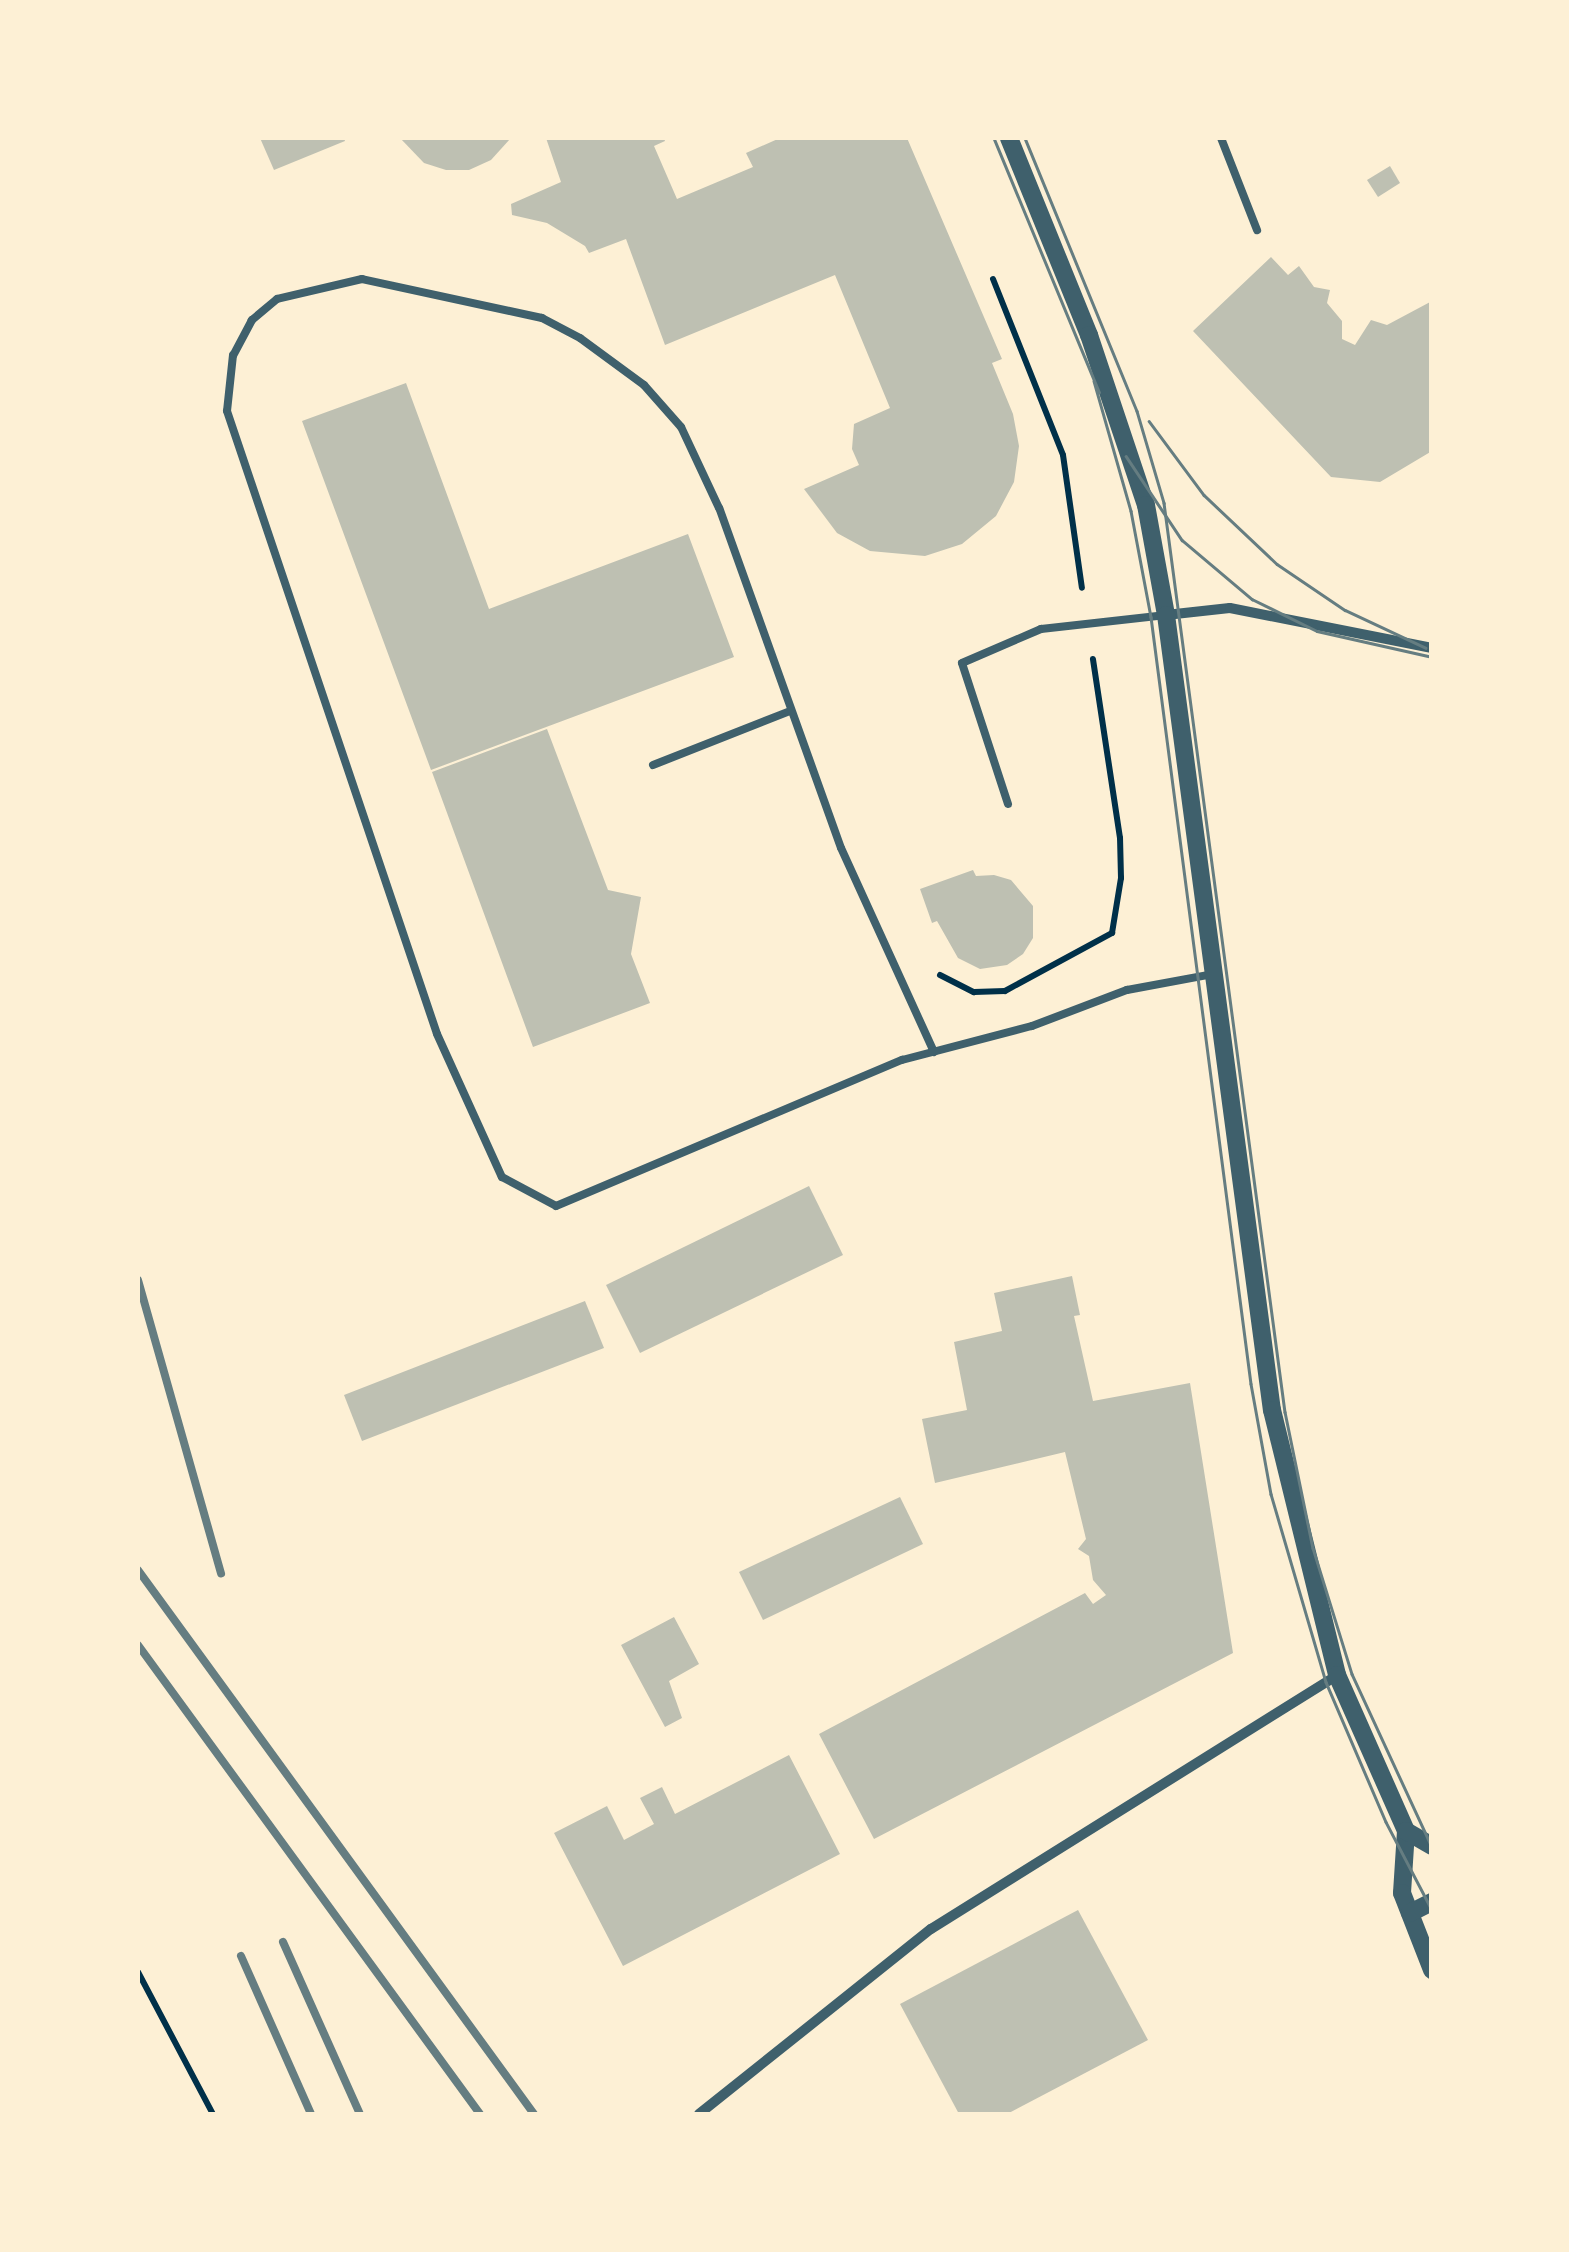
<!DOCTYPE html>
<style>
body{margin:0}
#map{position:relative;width:1569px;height:2252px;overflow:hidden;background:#fdf0d5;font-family:"Golos Text",sans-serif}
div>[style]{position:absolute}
.building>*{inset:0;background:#bec0b2}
.path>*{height:6px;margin:-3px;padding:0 3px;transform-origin:3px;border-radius:3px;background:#003049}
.service>*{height:8px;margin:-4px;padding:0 4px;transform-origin:4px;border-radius:4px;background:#3f606c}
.minor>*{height:10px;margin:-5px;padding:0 5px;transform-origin:5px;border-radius:5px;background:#3f606c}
.tertiary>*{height:18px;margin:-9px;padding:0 9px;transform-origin:9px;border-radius:9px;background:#3f606c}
.tram>*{height:2.5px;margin:-1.25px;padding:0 1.25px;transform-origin:1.25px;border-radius:1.25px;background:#657d81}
.rail>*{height:8px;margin:-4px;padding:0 4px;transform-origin:4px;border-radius:4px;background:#657d81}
span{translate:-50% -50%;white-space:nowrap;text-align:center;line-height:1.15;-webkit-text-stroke:9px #fdf0d5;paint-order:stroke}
.frame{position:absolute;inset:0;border:140px solid #fdf0d5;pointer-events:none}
</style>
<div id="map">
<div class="building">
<div style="clip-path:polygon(260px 138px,344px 138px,345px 141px,274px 170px)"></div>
<div style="clip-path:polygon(400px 138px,511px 138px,491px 160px,469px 170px,446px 170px,424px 163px)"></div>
<div style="clip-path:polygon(546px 138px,664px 138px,665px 141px,654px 146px,677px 199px,753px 167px,746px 153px,780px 138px,907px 138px,1002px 359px,992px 363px,1013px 414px,1019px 446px,1014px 482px,996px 516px,962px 544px,925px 556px,870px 551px,837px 533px,804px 489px,859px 465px,852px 449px,854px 424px,890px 408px,835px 275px,665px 345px,626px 239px,589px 253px,585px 246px,547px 223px,512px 215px,511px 204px,561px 182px)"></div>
<div style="clip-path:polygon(1390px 166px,1400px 183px,1378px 197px,1367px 180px)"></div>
<div style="clip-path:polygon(1271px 257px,1288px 275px,1299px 266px,1314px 287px,1330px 290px,1327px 303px,1342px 321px,1342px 339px,1355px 345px,1371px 320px,1387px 325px,1432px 301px,1432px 451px,1380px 482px,1331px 477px,1193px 331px)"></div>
<div style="clip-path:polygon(406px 383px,489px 609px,688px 534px,734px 657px,431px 770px,302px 421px)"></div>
<div style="clip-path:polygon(547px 729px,608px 890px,641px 897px,631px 954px,650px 1003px,533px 1047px,432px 772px)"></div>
<div style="clip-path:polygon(973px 870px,976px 876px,994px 875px,1011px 880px,1033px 906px,1033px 938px,1023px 954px,1007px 965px,980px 969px,958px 958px,937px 921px,932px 923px,920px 889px)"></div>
<div style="clip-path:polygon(809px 1186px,843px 1255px,640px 1353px,606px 1285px)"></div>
<div style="clip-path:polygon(1072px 1276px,1080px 1315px,1074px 1316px,1093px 1401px,1190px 1383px,1233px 1653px,874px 1839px,819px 1734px,1085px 1593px,1093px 1604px,1106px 1595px,1093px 1580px,1089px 1556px,1078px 1549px,1086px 1539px,1065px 1452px,935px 1483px,922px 1419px,967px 1410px,954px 1342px,1002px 1331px,994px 1293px)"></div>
<div style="clip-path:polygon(585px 1301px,604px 1348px,362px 1441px,344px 1395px)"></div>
<div style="clip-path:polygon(900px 1497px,923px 1544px,763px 1620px,739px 1572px)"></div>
<div style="clip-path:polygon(674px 1617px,699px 1664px,669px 1681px,682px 1718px,665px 1727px,621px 1645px)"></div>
<div style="clip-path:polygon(789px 1755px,840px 1854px,623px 1966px,554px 1833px,607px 1806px,624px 1840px,654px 1824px,640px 1798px,662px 1787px,675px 1814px)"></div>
<div style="clip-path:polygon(1078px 1910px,1148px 2040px,1007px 2114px,959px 2114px,900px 2004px)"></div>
</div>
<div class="path">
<div style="left:993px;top:279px;width:189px;rotate:68.3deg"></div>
<div style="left:1063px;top:455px;width:134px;rotate:81.9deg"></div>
<div style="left:940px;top:975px;width:38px;rotate:27deg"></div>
<div style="left:974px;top:992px;width:31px;rotate:-2deg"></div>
<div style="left:1005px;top:991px;width:122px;rotate:-28.5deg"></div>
<div style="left:1112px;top:933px;width:56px;rotate:-80.7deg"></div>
<div style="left:1121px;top:878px;width:40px;rotate:-91.4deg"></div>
<div style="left:1120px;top:838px;width:181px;rotate:-98.6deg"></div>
<div style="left:138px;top:1972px;width:161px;rotate:62.2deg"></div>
</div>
<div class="service">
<div style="left:1221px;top:138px;width:99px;rotate:68.6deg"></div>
<div style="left:653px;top:765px;width:147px;rotate:-21.5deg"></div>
<div style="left:1008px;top:804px;width:148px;rotate:-108.1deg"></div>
<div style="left:962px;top:663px;width:86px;rotate:-23.3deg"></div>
<div style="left:1041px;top:629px;width:126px;rotate:-6.4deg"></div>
<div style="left:934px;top:1052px;width:224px;rotate:-114.5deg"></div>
<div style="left:841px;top:848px;width:361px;rotate:-109.7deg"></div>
<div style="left:719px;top:508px;width:89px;rotate:-115.1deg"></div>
<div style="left:681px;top:427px;width:56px;rotate:-131.4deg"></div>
<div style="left:644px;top:385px;width:79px;rotate:-143.7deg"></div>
<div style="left:580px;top:338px;width:43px;rotate:-152.2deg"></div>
<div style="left:542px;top:318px;width:184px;rotate:-167.8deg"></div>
<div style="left:362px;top:279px;width:87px;rotate:166.8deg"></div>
<div style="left:277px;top:299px;width:33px;rotate:140deg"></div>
<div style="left:252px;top:320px;width:40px;rotate:118deg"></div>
<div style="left:233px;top:355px;width:56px;rotate:96.1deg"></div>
<div style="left:227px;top:411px;width:657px;rotate:71.37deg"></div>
<div style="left:437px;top:1034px;width:157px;rotate:65.6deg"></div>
<div style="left:502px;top:1177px;width:61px;rotate:28.2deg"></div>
<div style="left:556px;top:1206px;width:376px;rotate:-22.9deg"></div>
<div style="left:902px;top:1060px;width:134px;rotate:-14.7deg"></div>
<div style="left:1032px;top:1026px;width:102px;rotate:-20.8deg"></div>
<div style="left:1127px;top:990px;width:87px;rotate:-10.5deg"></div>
</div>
<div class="minor">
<div style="left:1166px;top:615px;width:64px;rotate:-6.2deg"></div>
<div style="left:1230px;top:608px;width:206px;rotate:11.2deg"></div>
<div style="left:699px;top:2114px;width:297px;rotate:-38.6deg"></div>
<div style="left:931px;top:1929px;width:479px;rotate:-32deg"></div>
</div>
<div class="tertiary">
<div style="left:1009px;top:138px;width:213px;rotate:67.9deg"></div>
<div style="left:1089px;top:335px;width:179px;rotate:71.5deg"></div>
<div style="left:1146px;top:505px;width:112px;rotate:79.7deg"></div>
<div style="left:1166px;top:615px;width:802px;rotate:82.41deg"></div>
<div style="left:1272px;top:1410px;width:273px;rotate:76.2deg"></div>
<div style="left:1337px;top:1675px;width:171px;rotate:66.1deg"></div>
<div style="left:1406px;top:1831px;width:62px;rotate:93.7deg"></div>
<div style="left:1402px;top:1893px;width:83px;rotate:68.7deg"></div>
<div style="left:1406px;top:1831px;width:30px;rotate:30deg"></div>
<div style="left:1410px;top:1913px;width:25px;rotate:-27deg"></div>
</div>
<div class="tram">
<div style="left:994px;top:138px;width:275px;rotate:67.5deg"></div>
<div style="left:1025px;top:138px;width:295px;rotate:67.7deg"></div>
<div style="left:1137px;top:411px;width:96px;rotate:73.6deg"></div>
<div style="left:1164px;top:503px;width:917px;rotate:82.42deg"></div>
<div style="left:1285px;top:1412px;width:139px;rotate:78.4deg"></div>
<div style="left:1313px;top:1548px;width:132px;rotate:72.8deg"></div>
<div style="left:1352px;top:1674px;width:191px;rotate:65.2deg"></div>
<div style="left:1094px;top:381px;width:135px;rotate:74.1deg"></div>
<div style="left:1131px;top:511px;width:108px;rotate:79.3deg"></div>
<div style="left:1151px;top:617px;width:773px;rotate:82.57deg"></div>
<div style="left:1251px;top:1384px;width:112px;rotate:79.7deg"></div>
<div style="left:1271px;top:1494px;width:196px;rotate:73.7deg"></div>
<div style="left:1326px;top:1682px;width:152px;rotate:66.8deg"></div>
<div style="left:1386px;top:1822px;width:99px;rotate:62.4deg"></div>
<div style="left:1149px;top:421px;width:92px;rotate:53.4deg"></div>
<div style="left:1204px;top:495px;width:100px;rotate:43.4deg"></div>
<div style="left:1277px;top:564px;width:82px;rotate:34.1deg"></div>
<div style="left:1345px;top:610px;width:89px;rotate:25.1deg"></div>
<div style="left:1126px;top:456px;width:101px;rotate:56.3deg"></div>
<div style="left:1182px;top:540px;width:92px;rotate:40.1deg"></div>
<div style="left:1252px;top:599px;width:72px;rotate:26.2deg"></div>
<div style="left:1317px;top:631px;width:118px;rotate:12.7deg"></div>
</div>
<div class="rail">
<div style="left:138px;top:1280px;width:305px;rotate:74.2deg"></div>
<div style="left:138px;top:1570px;width:673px;rotate:53.95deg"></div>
<div style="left:138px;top:1645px;width:580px;rotate:53.9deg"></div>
<div style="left:283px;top:1942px;width:188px;rotate:65.9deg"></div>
<div style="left:241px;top:1956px;width:173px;rotate:66.1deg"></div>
</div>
<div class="frame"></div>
</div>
